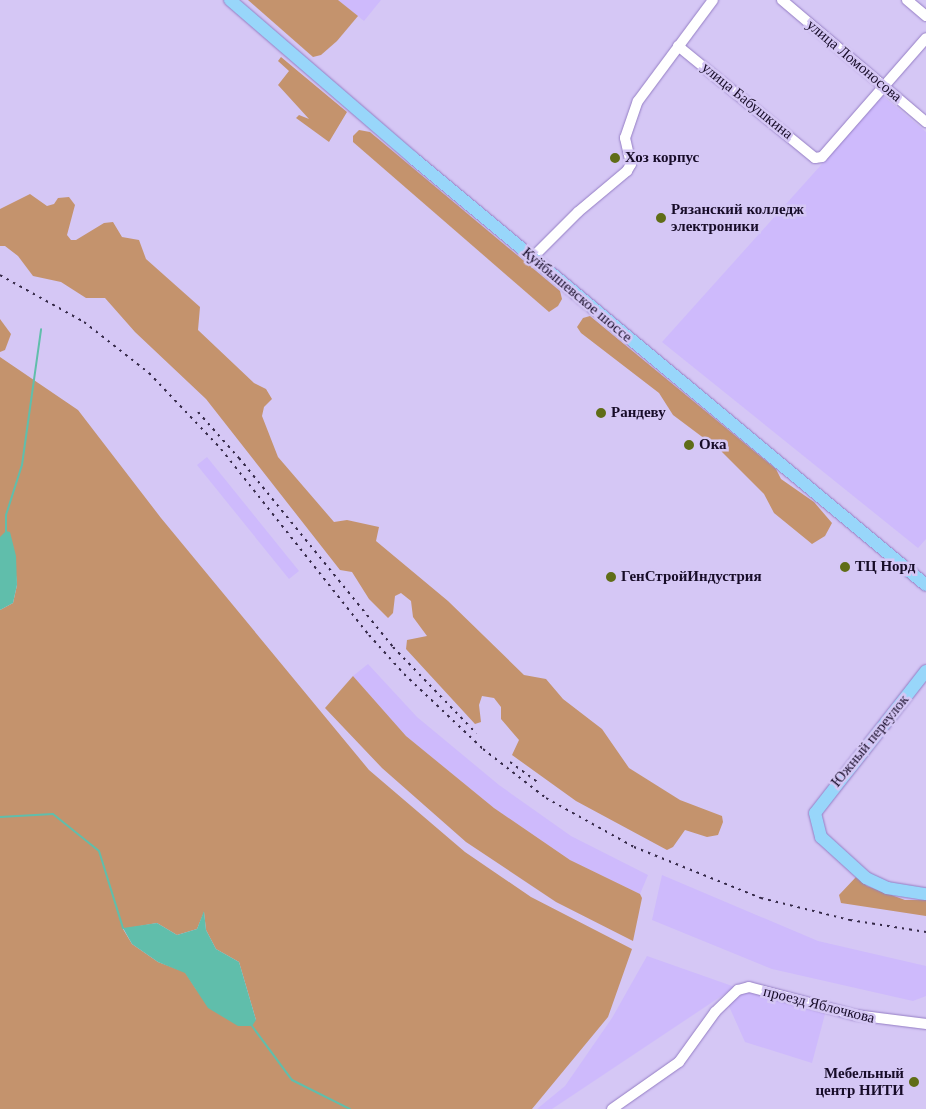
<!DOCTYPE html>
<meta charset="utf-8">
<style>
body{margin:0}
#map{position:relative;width:926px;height:1109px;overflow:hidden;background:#d5c7f5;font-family:"Times New Roman",serif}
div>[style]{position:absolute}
.built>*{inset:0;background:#cebafc}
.green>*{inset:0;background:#c4936d}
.water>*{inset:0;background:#60beab}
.stream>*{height:2px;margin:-1px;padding:0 1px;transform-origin:1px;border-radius:1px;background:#60beab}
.roads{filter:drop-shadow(0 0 1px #947dc4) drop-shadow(0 0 1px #947dc4)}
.minor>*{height:10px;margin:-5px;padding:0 5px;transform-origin:5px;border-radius:5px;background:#fff}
.major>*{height:12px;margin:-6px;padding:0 6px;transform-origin:6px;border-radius:6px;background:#98d6fa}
.rail>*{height:2px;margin-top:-1px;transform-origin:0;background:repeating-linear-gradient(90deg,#352948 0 2.5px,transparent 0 7.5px)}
.dots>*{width:14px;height:14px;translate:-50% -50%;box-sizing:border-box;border:2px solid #d5c7f5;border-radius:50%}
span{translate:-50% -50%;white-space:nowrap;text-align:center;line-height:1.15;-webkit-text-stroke:5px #d5c7f5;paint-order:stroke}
.street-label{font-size:15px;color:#170c28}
.poi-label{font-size:15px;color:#170c28;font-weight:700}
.left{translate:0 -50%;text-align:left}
.right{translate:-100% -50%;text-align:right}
</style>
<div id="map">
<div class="built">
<div style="clip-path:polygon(338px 0,381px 0,364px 21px)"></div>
<div style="clip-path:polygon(883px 96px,926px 132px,926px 539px,918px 548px,662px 342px)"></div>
<div style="clip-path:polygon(207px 457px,299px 571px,289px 579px,197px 465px)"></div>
<div style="clip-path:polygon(368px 664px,417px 717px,499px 785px,571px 836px,648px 875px,640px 894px,570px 860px,494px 808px,406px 736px,353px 676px)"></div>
<div style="clip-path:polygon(662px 875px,818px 941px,926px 966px,926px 996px,913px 1001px,772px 969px,652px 920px)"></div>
<div style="clip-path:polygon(647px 956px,735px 987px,552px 1109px,537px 1109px,565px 1086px,612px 1018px)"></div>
<div style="clip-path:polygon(746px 992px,825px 1014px,812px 1063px,745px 1042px,728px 1004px)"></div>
</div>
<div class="green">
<div style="clip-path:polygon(248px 0,338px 0,358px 16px,337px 41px,321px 55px,313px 57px)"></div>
<div style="clip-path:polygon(281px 57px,347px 112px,329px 142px,296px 118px,299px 115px,309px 119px,278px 85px,289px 71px,278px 61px)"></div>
<div style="clip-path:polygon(359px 130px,370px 132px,560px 291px,562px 299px,558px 306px,549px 312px,353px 142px,353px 136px)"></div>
<div style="clip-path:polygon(30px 194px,47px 206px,54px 204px,58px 198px,69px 197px,75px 205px,67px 235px,71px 240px,76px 240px,104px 223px,113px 222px,122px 237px,139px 240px,146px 259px,200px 307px,198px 330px,254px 383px,266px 389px,272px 399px,264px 407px,262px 416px,278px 457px,334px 522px,347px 520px,379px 527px,376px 541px,448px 601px,524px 675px,546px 679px,563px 699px,602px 729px,629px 768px,680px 800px,722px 816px,723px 822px,718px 835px,707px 837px,685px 830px,673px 847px,667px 850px,576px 801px,512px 755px,519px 740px,501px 719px,501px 707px,494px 698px,482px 696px,479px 705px,481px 722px,475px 724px,406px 649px,407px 640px,427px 636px,413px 617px,411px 601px,401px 593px,395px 596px,393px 613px,388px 618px,369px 599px,352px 572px,340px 570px,206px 399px,135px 332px,105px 298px,86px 298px,61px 282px,33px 276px,18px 256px,5px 246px,0 246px,0 209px)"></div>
<div style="clip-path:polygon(590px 316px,776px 469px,781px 479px,814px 502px,832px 523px,825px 536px,812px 544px,774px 513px,764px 494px,721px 451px,673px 415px,659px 393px,581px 333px,577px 327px,583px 318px)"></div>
<div style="clip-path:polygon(0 319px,11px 334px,5px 350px,0 352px)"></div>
<div style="clip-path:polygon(evenodd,0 357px,78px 410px,161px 518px,369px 770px,465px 852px,531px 897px,632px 949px,608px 1017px,532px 1109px,0 1109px,0 610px,13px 603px,17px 585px,13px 546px,0 537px,0 357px,204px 912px,206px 930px,216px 949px,239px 962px,256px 1020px,196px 989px,185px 972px,158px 962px,132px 944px,123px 929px,157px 923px,177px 935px,197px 929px,204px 912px)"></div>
<div style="clip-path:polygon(353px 676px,406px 736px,494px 808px,570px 860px,640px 894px,642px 898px,633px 941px,556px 902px,466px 842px,382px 768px,325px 708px)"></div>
<div style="clip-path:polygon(856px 877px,867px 886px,905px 900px,926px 900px,926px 916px,841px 903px,839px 895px)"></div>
</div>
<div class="water">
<div style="clip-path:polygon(6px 531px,10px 532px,16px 556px,17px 585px,13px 603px,0 610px,0 537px)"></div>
<div style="clip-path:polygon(204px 911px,206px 930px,216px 949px,239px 962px,256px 1020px,252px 1026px,238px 1026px,208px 1008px,185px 973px,158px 962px,132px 944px,123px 928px,157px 923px,177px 935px,197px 929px)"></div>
</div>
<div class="stream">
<div style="left:6px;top:533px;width:18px;rotate:-90deg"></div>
<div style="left:6px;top:515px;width:52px;rotate:-72.3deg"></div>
<div style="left:22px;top:465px;width:137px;rotate:-82deg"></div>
<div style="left:0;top:817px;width:53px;rotate:-3.2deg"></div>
<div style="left:53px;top:814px;width:59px;rotate:38.8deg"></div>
<div style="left:99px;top:851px;width:81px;rotate:72.7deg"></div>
<div style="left:252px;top:1026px;width:67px;rotate:53.5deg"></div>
<div style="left:292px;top:1080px;width:65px;rotate:26.6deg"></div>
</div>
<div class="roads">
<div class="minor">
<div style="left:782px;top:0;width:189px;rotate:40.3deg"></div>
<div style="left:907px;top:0;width:25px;rotate:40deg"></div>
<div style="left:678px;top:46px;width:177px;rotate:39.3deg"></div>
<div style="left:815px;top:158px;width:7px;rotate:-8deg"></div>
<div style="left:822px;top:157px;width:158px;rotate:-48.8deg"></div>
<div style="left:537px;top:253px;width:58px;rotate:-45deg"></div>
<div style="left:578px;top:212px;width:64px;rotate:-39.9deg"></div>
<div style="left:627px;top:171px;width:8px;rotate:-60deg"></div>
<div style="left:631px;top:164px;width:27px;rotate:-103deg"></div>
<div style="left:625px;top:138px;width:39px;rotate:-71deg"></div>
<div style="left:638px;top:101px;width:126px;rotate:-53.4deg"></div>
<div style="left:612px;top:1109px;width:82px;rotate:-35deg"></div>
<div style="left:679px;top:1062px;width:62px;rotate:-54.2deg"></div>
<div style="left:715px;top:1012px;width:32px;rotate:-44deg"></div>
<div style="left:738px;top:990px;width:11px;rotate:-15deg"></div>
<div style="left:749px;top:987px;width:110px;rotate:14.8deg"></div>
<div style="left:855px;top:1015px;width:72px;rotate:7.2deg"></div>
</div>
<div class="major">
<div style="left:230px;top:0;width:242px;rotate:40.8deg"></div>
<div style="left:413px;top:158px;width:667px;rotate:39.77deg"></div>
<div style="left:926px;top:671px;width:180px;rotate:128deg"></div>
<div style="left:815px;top:813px;width:25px;rotate:76deg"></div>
<div style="left:821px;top:837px;width:61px;rotate:42.3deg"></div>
<div style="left:866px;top:878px;width:23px;rotate:25deg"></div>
<div style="left:887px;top:888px;width:39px;rotate:9deg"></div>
</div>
</div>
<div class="rail">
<div style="left:0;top:275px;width:96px;rotate:29.2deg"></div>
<div style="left:84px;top:322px;width:83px;rotate:38.1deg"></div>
<div style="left:149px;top:373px;width:105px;rotate:46.5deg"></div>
<div style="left:221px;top:449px;width:238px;rotate:51.5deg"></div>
<div style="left:369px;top:635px;width:52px;rotate:48.1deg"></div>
<div style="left:404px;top:674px;width:109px;rotate:43.5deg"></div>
<div style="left:483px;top:749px;width:80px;rotate:37.9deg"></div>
<div style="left:546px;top:798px;width:101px;rotate:29.1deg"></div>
<div style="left:634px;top:847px;width:137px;rotate:21.9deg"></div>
<div style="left:761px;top:898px;width:92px;rotate:13.9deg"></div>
<div style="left:850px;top:920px;width:77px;rotate:9deg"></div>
<div style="left:198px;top:412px;width:62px;rotate:48.3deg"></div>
<div style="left:239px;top:458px;width:244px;rotate:50.8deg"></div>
<div style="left:393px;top:647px;width:120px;rotate:46deg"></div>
<div style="left:510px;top:762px;width:37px;rotate:36deg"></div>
</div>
<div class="dots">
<div style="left:615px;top:158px;background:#606d17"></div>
<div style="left:661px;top:218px;background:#606d17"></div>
<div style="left:601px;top:413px;background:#606d17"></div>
<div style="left:689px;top:445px;background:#606d17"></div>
<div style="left:845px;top:567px;background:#606d17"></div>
<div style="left:611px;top:577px;background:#606d17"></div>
<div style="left:914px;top:1082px;background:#606d17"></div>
</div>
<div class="street-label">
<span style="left:854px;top:61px;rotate:40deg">улица Ломоносова</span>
<span style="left:747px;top:101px;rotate:39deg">улица Бабушкина</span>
<span style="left:577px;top:295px;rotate:40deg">Куйбышевское шоссе</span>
<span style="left:870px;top:741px;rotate:-51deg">Южный переулок</span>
<span style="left:819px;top:1005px;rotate:14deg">проезд Яблочкова</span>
</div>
<div class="poi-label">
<span class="left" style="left:625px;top:158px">Хоз корпус</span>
<span class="left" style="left:671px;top:218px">Рязанский колледж<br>электроники</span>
<span class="left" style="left:611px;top:413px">Рандеву</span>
<span class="left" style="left:699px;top:445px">Ока</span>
<span class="left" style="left:855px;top:567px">ТЦ Норд</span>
<span class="left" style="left:621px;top:577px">ГенСтройИндустрия</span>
<span class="right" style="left:904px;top:1082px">Мебельный<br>центр НИТИ</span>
</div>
</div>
